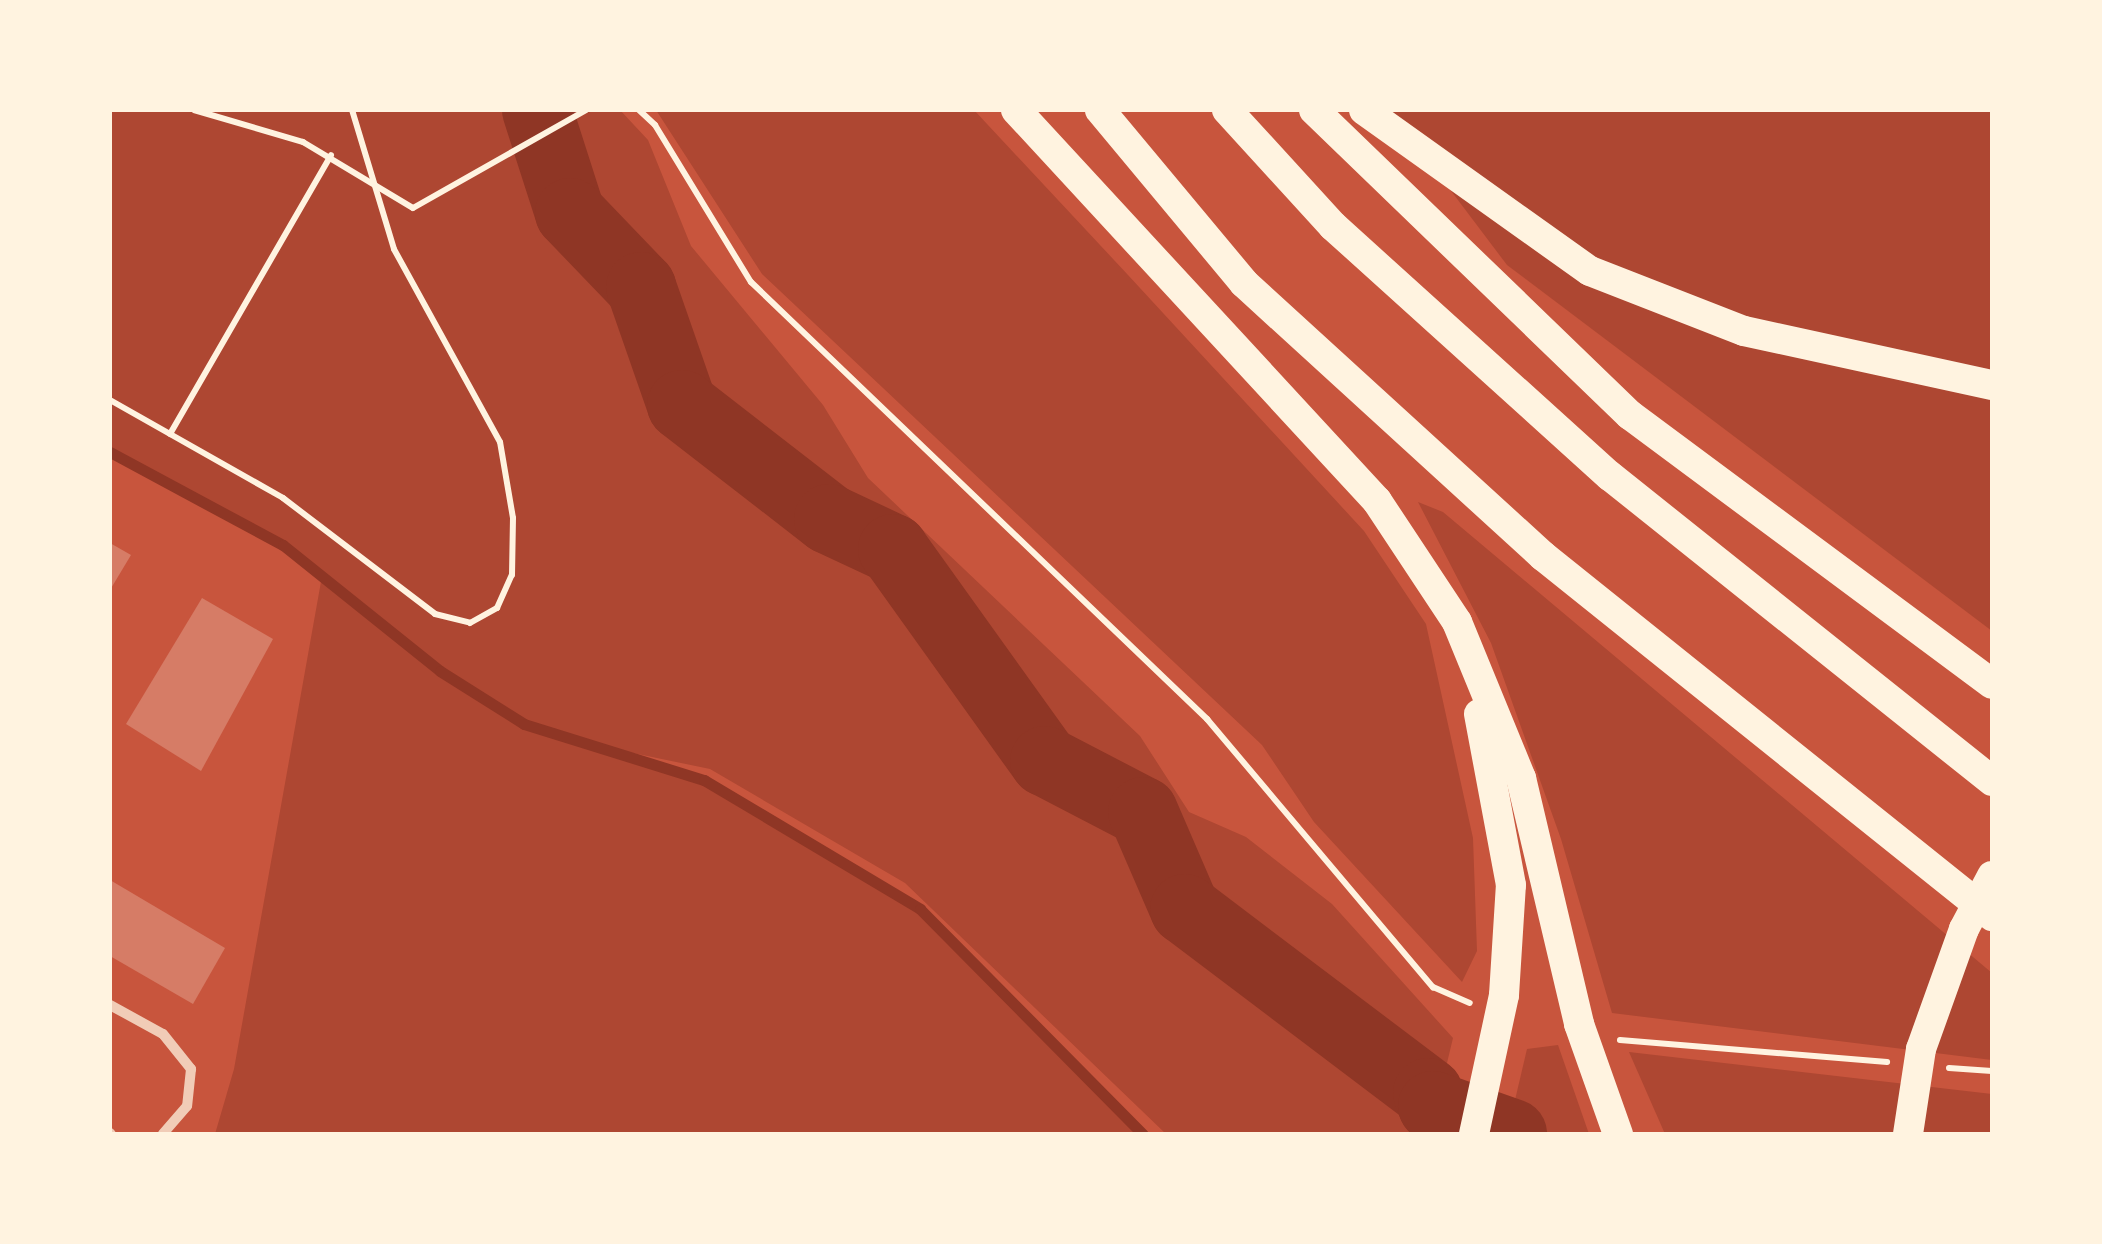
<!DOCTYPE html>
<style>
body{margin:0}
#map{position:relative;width:2102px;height:1244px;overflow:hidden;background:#c8553d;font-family:Poppins,sans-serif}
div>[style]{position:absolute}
.green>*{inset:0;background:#ae4732}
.stream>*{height:11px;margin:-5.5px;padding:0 5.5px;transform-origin:5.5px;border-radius:5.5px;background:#8f3625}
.river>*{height:70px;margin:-35px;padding:0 35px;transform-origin:35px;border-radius:35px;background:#8f3625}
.building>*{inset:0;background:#d67c66}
.path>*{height:6px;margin:-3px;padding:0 3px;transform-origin:3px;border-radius:3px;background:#fff3e0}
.minor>*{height:10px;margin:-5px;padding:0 5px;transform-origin:5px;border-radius:5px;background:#f1ccb7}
.motorway>*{height:30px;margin:-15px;padding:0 15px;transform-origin:15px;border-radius:15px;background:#fff3e0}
span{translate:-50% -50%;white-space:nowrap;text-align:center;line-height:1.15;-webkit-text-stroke:9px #fff3e0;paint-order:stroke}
.frame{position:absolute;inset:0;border:112px solid #fff3e0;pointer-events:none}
</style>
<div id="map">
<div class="green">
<div style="clip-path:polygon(110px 110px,620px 110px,648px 140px,691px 246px,823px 405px,868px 478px,1140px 736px,1189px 812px,1246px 837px,1332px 904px,1453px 1038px,1430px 1134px,1166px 1134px,905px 883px,710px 769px,599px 746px,704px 780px,920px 909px,1143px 1134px,215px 1134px,234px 1069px,322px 576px,283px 545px,110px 452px)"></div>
<div style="clip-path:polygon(656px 110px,974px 110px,1128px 275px,1364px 531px,1426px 624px,1473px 838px,1477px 951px,1462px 982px,1314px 822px,1262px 745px,762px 274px)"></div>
<div style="clip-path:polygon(1390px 110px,1992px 110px,1992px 631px,1507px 265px)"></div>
<div style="clip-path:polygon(1418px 502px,1443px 512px,1992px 973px,1992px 1060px,1612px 1013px,1561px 839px,1491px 643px)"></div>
<div style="clip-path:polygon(1558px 1045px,1589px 1134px,1507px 1134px,1527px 1049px)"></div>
<div style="clip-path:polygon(1629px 1052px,1992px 1094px,1992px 1134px,1665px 1134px)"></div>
</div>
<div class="stream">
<div style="left:110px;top:452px;width:196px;rotate:28.3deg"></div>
<div style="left:283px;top:545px;width:201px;rotate:38.7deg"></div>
<div style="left:440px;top:671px;width:99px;rotate:32.2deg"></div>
<div style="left:524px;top:724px;width:189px;rotate:17.3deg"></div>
<div style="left:704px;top:780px;width:252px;rotate:30.8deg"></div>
<div style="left:920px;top:909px;width:317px;rotate:45.3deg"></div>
</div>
<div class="river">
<div style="left:537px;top:110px;width:108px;rotate:72.2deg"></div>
<div style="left:570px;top:213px;width:103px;rotate:46.2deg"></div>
<div style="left:641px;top:287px;width:125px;rotate:70.8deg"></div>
<div style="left:682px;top:405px;width:186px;rotate:37.8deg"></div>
<div style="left:829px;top:519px;width:71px;rotate:25.1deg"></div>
<div style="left:893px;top:549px;width:261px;rotate:54.4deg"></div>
<div style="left:1045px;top:761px;width:110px;rotate:27.5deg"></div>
<div style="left:1143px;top:812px;width:106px;rotate:66.6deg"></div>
<div style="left:1185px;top:909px;width:305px;rotate:37.1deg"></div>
<div style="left:1428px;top:1093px;width:14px;rotate:69deg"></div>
<div style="left:1433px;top:1106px;width:84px;rotate:19.5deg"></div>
</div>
<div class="building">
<div style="clip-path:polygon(110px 543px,131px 555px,110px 590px)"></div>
<div style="clip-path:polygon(202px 598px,273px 639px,201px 771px,126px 724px)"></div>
<div style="clip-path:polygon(110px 880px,225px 948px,193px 1004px,110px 956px)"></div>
</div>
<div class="path">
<div style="left:194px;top:110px;width:114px;rotate:16.4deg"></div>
<div style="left:303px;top:142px;width:128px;rotate:31deg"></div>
<div style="left:413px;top:208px;width:199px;rotate:-29.5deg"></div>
<div style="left:639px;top:110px;width:22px;rotate:43deg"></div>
<div style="left:655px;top:125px;width:184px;rotate:58.6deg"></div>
<div style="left:751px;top:282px;width:632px;rotate:43.78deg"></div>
<div style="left:1207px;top:719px;width:351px;rotate:49.9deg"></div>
<div style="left:1433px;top:987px;width:40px;rotate:23.4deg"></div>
<div style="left:110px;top:400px;width:199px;rotate:29.5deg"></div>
<div style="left:283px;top:498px;width:191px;rotate:37.3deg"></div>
<div style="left:435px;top:614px;width:36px;rotate:14deg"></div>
<div style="left:470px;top:623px;width:31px;rotate:-29deg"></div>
<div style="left:497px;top:608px;width:36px;rotate:-66deg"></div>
<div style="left:512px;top:575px;width:57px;rotate:-89deg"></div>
<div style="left:513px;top:518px;width:77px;rotate:-99.7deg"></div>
<div style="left:500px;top:442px;width:220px;rotate:-118.8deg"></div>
<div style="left:394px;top:249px;width:145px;rotate:-106.8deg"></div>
<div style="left:170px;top:434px;width:322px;rotate:-60deg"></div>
<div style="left:1620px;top:1040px;width:268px;rotate:4.7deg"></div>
<div style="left:1949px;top:1068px;width:43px;rotate:4deg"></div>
</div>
<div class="minor">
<div style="left:110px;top:1005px;width:60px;rotate:28.7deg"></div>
<div style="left:163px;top:1034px;width:45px;rotate:51.3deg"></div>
<div style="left:191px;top:1069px;width:37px;rotate:96deg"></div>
<div style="left:187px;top:1106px;width:37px;rotate:131deg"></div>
<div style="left:110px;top:1133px;width:1px;rotate:45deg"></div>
</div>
<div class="motorway">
<div style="left:1016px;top:110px;width:532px;rotate:47.28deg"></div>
<div style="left:1377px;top:501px;width:145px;rotate:56.5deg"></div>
<div style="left:1457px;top:622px;width:169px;rotate:67.7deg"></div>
<div style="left:1521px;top:778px;width:253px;rotate:76.7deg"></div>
<div style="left:1579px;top:1024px;width:117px;rotate:70.5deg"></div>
<div style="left:1100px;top:110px;width:225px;rotate:50.2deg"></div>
<div style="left:1244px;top:283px;width:405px;rotate:42.4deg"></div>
<div style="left:1543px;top:556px;width:576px;rotate:38.72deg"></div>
<div style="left:1227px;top:110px;width:157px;rotate:47.6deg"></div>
<div style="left:1333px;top:226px;width:373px;rotate:42.1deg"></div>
<div style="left:1610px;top:476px;width:489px;rotate:38.6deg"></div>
<div style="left:1314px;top:110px;width:439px;rotate:44deg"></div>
<div style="left:1630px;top:415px;width:451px;rotate:36.6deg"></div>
<div style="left:1364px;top:110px;width:277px;rotate:35.5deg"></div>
<div style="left:1590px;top:271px;width:165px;rotate:21.3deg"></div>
<div style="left:1744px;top:331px;width:254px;rotate:12.3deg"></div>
<div style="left:1474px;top:1134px;width:142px;rotate:-77.8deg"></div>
<div style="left:1504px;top:995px;width:110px;rotate:-86.4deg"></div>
<div style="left:1511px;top:885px;width:174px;rotate:-100.6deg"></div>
<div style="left:1908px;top:1134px;width:86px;rotate:-81.3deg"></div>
<div style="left:1921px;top:1049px;width:127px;rotate:-70.3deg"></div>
<div style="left:1964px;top:929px;width:60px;rotate:-62.2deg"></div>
</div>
<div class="frame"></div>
</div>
